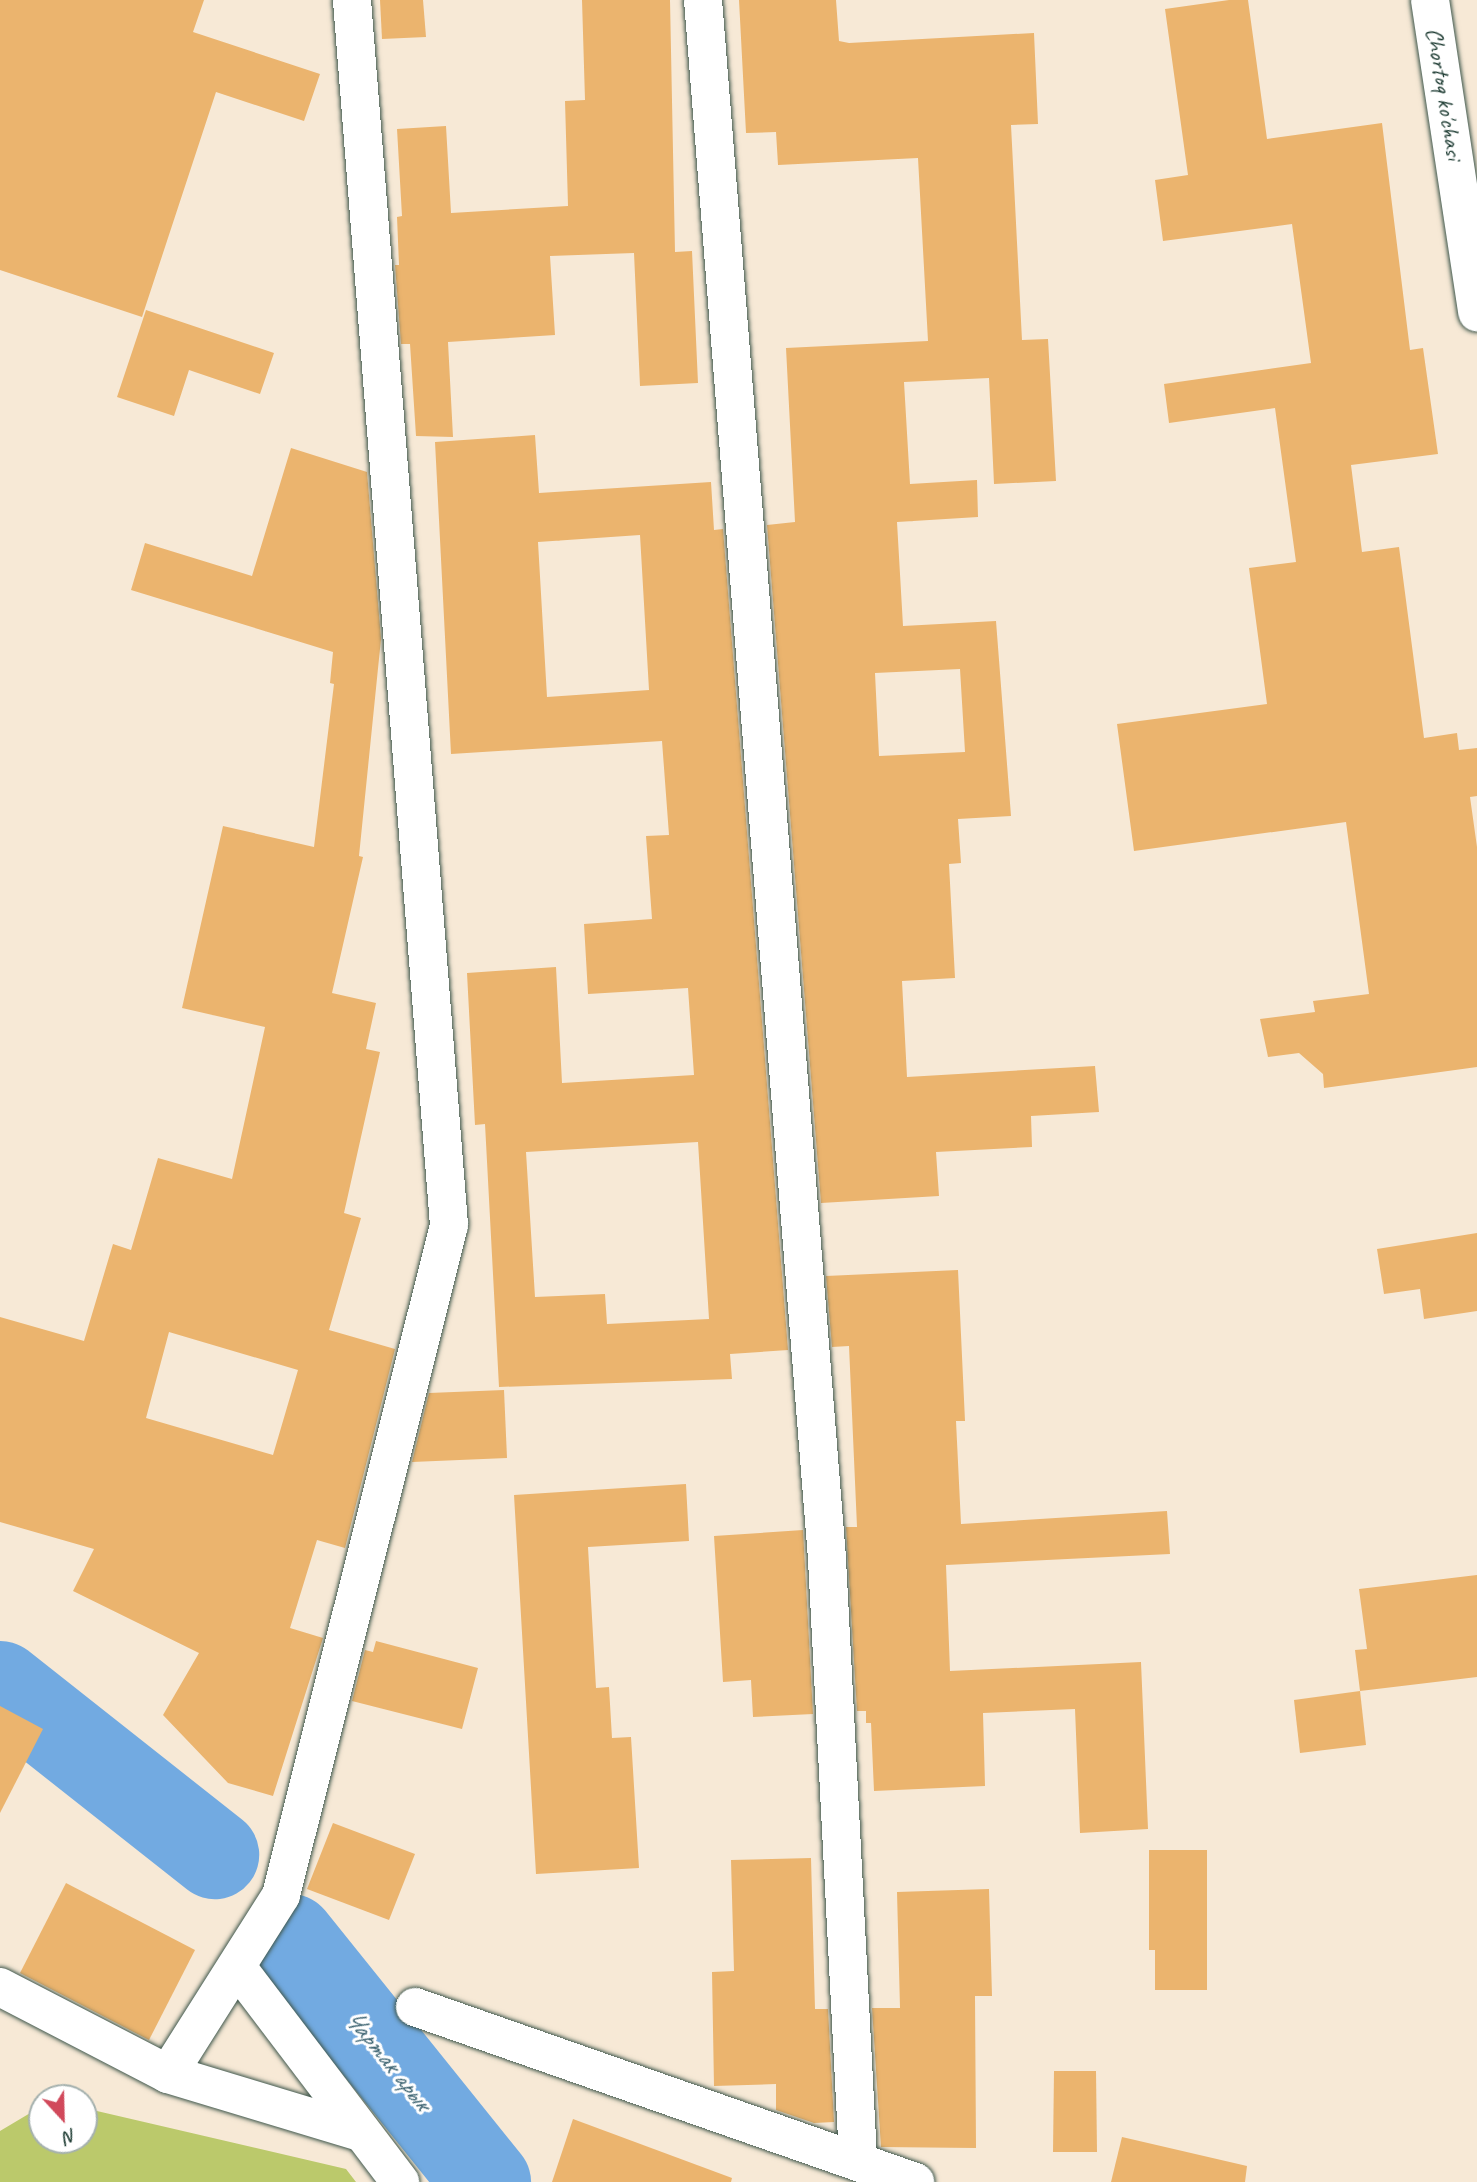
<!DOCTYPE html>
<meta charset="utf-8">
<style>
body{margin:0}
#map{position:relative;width:1477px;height:2182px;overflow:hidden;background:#f7e9d6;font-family:Caveat,sans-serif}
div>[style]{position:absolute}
.green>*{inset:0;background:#bbc96b}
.river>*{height:89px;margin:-44.5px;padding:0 44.5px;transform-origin:44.5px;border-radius:44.5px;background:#72aae1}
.building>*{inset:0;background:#ebb46e}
.roads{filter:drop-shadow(0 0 2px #3f574c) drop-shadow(0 0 2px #3f574c)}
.minor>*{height:38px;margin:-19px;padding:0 19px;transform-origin:19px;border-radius:19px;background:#fff}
span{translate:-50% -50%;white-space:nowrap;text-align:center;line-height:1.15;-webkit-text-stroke:6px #fff;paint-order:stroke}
.street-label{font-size:24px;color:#1f3d34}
.water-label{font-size:26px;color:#3c6371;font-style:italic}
.north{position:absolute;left:28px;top:2084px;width:70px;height:70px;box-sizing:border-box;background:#fff;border:2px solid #a5b1ae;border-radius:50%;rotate:158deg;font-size:19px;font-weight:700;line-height:28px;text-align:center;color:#1f3d34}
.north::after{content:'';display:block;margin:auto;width:24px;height:32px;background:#d1495b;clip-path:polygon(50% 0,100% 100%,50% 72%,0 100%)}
</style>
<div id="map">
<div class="green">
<div style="clip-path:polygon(42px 2106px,42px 2140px,84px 2140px,84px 2108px,346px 2169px,356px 2182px,0 2182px,0 2131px)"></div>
</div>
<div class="river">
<div style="left:0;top:1685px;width:273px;rotate:38.3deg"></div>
<div style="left:290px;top:1938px;width:313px;rotate:51.2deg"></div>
</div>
<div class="building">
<div style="clip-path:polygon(0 0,204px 0,193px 32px,320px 74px,304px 121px,216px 92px,142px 317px,0 270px)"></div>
<div style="clip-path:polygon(380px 0,423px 0,426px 37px,382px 39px)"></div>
<div style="clip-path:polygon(582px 0,670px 0,675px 252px,692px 251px,698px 383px,640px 386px,634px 253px,550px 256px,555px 335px,448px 342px,453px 437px,416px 436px,410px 344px,401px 344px,395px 265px,399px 265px,397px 217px,402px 216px,397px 129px,446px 126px,451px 213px,568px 206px,565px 101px,585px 100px)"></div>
<div style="clip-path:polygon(evenodd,739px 0,836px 0,839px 41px,849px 43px,1034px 33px,1038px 124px,1011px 125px,1022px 340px,1048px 339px,1056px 481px,994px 484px,989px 378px,904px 382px,910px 484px,977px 480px,978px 517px,897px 522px,903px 626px,996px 621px,1011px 816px,958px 819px,961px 863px,949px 864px,955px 978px,902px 981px,907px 1077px,1095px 1066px,1099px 1112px,1031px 1116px,1032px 1147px,936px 1152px,939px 1196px,821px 1203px,767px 525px,795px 522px,786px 348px,928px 341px,918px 158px,778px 165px,776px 132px,746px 133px,739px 0,960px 669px,965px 752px,879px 756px,875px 673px,960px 669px)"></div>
<div style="clip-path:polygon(1229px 0,1248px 0,1267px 139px,1382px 123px,1410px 350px,1423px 348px,1438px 454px,1351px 465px,1362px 552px,1399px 547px,1424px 738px,1457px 733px,1459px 750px,1477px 748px,1477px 796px,1470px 797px,1477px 847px,1477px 1067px,1324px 1088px,1323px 1074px,1299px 1053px,1268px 1057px,1260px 1019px,1315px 1012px,1313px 1001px,1369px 994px,1346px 822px,1134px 851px,1117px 724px,1267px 704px,1249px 568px,1296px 562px,1275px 408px,1169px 423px,1164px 384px,1311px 363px,1292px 224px,1163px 241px,1155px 180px,1188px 175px,1165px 9px)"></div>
<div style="clip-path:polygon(146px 310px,274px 353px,260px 394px,189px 370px,174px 416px,117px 397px)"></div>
<div style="clip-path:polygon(evenodd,535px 435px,539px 493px,711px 482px,714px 530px,723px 529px,788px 1350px,730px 1354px,732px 1379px,499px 1387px,485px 1124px,475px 1125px,467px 973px,556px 967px,562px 1083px,694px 1075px,688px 988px,588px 994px,584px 924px,652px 919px,646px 836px,669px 835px,662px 741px,451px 754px,435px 442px,535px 435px,640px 535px,649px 690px,547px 697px,538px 542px,640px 535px,535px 435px,698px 1142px,709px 1319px,607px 1324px,605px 1294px,535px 1297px,526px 1152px,698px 1142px)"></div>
<div style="clip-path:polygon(evenodd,291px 448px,367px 472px,381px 639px,359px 856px,363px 857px,332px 993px,376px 1003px,366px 1049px,380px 1052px,344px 1213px,361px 1218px,329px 1330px,395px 1349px,345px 1548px,317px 1540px,290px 1628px,323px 1638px,273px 1796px,228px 1783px,163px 1715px,199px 1653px,73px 1591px,94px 1549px,0 1522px,0 1317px,84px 1341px,113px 1244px,131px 1250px,158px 1158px,232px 1179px,265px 1027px,182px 1008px,223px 826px,314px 847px,334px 684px,330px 683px,333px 652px,131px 590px,145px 543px,252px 576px,291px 448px,169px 1332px,298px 1370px,273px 1455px,146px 1418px,169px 1332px)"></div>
<div style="clip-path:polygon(1477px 1233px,1477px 1311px,1424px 1319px,1420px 1289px,1384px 1294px,1377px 1249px)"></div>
<div style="clip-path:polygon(958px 1270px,965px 1421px,956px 1421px,961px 1524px,1167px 1511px,1170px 1554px,946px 1565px,950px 1671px,1141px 1662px,1148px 1829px,1080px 1833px,1075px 1709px,983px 1713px,985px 1786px,874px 1791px,871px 1723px,866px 1723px,866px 1711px,857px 1711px,846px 1527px,857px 1527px,849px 1346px,832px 1347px,826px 1276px)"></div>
<div style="clip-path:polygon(504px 1390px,507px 1458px,412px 1462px,429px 1393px)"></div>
<div style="clip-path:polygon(686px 1484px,689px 1541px,588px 1547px,596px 1688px,609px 1687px,612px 1738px,631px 1737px,639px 1868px,536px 1874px,514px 1495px)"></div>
<div style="clip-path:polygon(803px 1530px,813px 1714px,753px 1717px,751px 1680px,723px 1682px,714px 1536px)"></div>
<div style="clip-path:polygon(1477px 1575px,1477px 1677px,1360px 1691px,1355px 1650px,1367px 1649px,1359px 1589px)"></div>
<div style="clip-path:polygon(376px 1641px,478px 1668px,462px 1729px,352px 1701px,365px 1650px,373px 1652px)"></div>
<div style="clip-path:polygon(1360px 1691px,1366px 1745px,1300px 1753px,1294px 1700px)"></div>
<div style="clip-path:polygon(0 1706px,43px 1729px,0 1813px)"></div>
<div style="clip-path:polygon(333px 1823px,415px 1854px,389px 1920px,307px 1889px)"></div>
<div style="clip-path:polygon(1149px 1850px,1207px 1850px,1207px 1990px,1155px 1990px,1155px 1950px,1149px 1950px)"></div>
<div style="clip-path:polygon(811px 1858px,815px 2009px,828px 2009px,834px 2122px,814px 2123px,776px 2110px,776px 2084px,714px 2086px,712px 1972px,734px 1971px,731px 1860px)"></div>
<div style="clip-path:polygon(66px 1883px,195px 1950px,149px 2040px,20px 1973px)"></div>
<div style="clip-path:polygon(989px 1889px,992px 1996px,975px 1996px,976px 2148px,881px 2147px,872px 2008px,900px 2008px,897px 1892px)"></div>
<div style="clip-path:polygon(1054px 2071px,1096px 2071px,1097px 2152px,1053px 2152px)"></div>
<div style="clip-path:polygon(573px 2119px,732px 2178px,731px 2182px,552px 2182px)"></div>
<div style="clip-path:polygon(1122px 2137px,1247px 2166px,1245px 2182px,1111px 2182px)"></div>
</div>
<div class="roads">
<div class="minor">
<div style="left:703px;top:0;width:1564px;rotate:85.45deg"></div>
<div style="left:827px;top:1559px;width:600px;rotate:87.04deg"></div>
<div style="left:1430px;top:0;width:316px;rotate:81.4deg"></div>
<div style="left:237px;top:1967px;width:270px;rotate:52.8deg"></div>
<div style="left:0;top:1987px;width:189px;rotate:27.4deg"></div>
<div style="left:168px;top:2074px;width:212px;rotate:-57.7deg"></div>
<div style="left:281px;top:1895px;width:691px;rotate:-75.92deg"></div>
<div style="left:449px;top:1225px;width:1229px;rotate:-94.53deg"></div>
<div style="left:415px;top:2007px;width:530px;rotate:19.29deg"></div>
<div style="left:168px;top:2074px;width:201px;rotate:16.8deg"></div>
</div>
</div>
<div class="street-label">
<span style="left:1444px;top:94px;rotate:81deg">Chortoq ko'chasi</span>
</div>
<div class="water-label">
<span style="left:388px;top:2060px;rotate:51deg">Чартак арык</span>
</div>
<div class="north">N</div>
</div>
